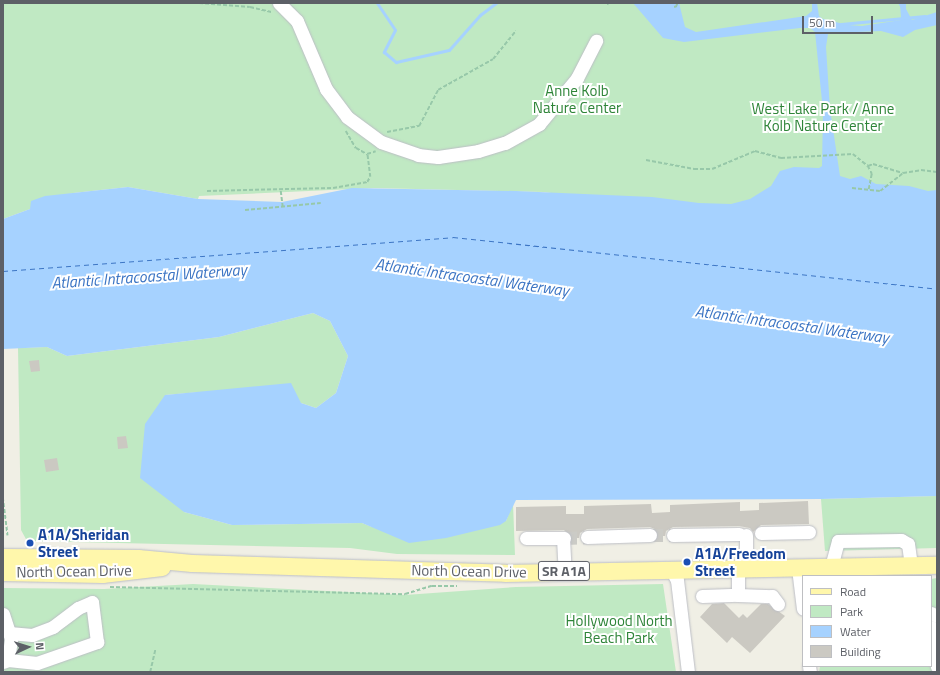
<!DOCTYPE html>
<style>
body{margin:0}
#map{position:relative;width:940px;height:675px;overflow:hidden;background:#f0efe5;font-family:"Titillium Web",sans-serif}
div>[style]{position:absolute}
.green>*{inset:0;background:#c0e9c3}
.water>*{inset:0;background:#a6d2ff}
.stream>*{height:3px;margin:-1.5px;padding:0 1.5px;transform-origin:1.5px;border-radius:1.5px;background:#a6d2ff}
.ferry>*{height:1px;margin-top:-0.5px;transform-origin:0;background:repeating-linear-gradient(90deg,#3c75c4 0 5px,transparent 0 9px)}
.building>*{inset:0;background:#cbc9c2}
.minor-tunnel>*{height:13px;margin-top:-6.5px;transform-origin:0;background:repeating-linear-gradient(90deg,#cbcbc6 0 13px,transparent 0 19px)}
.path>*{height:1.5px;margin-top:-0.75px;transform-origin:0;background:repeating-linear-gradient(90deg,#97c8a9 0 4px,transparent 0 6px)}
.roads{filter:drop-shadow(0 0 1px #bcbec5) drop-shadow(0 0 1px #bcbec5)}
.minor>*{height:13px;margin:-6.5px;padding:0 6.5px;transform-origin:6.5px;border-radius:6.5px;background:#fff}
.major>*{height:17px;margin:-8.5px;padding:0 8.5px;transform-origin:8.5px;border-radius:8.5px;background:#fff7ab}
.dots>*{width:11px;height:11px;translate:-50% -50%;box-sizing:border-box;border:2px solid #fff;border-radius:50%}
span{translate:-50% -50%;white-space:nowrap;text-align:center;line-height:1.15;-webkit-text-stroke:4px #fff;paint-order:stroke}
.shield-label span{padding:1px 3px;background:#fff;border:1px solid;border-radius:3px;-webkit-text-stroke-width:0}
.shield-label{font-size:14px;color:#5d6067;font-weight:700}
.park-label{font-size:15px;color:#2e8438}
.transit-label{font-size:15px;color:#164399;font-weight:700}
.left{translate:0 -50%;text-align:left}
.street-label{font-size:15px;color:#5d6067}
.water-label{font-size:16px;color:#3c75c4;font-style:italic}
.frame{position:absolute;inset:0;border:4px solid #5d6067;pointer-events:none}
.legend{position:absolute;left:802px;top:575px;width:130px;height:92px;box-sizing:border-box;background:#fff;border:1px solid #bebfc2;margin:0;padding:5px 7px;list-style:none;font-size:12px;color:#5d6067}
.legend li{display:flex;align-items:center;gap:8px;height:20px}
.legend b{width:20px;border:1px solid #bebfc2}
.north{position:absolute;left:8px;top:627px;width:40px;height:40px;-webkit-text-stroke:3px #fff;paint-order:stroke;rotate:86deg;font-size:11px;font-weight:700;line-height:16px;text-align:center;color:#5d6067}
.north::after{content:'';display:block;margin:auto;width:14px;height:18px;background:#5d6067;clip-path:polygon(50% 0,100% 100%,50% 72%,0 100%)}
.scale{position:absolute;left:802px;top:16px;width:71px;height:18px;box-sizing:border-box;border:2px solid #5d6067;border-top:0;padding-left:5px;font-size:12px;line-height:14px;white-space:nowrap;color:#5d6067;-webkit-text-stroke:3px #fff;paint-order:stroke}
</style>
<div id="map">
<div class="green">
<div style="clip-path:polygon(3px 3px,937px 3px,937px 214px,823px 231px,544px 192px,374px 188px,199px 196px,198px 199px,128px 187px,73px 193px,32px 206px,30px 209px,3px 219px)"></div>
<div style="clip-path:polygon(313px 313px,330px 321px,348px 356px,336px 393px,316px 408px,301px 403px,200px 392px,165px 395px,184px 512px,232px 525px,362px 523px,372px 527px,506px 521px,513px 503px,515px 555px,397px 554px,350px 548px,27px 541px,21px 530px,18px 348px,47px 347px,67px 356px,219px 337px)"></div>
<div style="clip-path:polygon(937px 496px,937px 548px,825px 551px,821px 499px)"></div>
<div style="clip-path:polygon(937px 578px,937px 672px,819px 672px,820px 666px,931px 666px,931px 579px)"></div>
<div style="clip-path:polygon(193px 584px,405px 595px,516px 587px,663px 584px,676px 672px,3px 672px,3px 588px,104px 589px)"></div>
</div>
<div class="water">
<div style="clip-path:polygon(633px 3px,679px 3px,685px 27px,696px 32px,806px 16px,812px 11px,812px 3px,817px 3px,819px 16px,823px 19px,848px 25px,862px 26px,901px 20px,902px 10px,898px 3px,906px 3px,906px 9px,912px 20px,937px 12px,937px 25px,915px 30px,903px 37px,881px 31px,833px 33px,828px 34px,826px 47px,830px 109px,840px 176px,850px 179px,861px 176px,876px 184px,909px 186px,928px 191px,937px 190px,937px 496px,821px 499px,516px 500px,506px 521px,500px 525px,446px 538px,409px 543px,362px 523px,232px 525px,184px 512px,140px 478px,145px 424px,165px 395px,291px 383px,301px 403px,316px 408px,336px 393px,348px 356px,330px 321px,313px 313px,219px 337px,67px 356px,47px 347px,3px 349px,3px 219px,30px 209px,31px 201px,45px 196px,128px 187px,198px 199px,282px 202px,352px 188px,516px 191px,652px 197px,699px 203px,731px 204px,750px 199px,771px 186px,780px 171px,794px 167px,819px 168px,822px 166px,823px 111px,815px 32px,810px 28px,800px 28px,684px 42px,663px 38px)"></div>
</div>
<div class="stream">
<div style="left:377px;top:3px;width:32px;rotate:56deg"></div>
<div style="left:395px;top:30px;width:25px;rotate:117deg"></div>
<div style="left:384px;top:52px;width:16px;rotate:40deg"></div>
<div style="left:396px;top:62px;width:54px;rotate:-12.8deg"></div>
<div style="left:449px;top:50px;width:47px;rotate:-48.5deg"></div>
<div style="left:480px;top:15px;width:20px;rotate:-37deg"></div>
<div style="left:901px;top:3px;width:16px;rotate:86deg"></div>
<div style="left:841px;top:24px;width:84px;rotate:-5.4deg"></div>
</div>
<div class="ferry">
<div style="left:3px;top:271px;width:451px;rotate:-4.3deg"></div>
<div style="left:453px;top:237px;width:487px;rotate:6.1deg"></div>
</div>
<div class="building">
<div style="clip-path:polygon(39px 360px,40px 371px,31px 372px,29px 361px)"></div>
<div style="clip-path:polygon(126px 436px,128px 448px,118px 449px,117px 437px)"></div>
<div style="clip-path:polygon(57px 458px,59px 470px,46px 472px,44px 460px)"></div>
<div style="clip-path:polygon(808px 501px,809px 524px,761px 525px,753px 532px,750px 528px,739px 526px,673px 527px,666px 531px,665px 536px,658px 536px,657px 530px,650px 527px,587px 529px,580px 533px,579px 538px,572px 538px,564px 530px,516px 531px,516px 507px,566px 506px,566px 514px,584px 514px,584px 506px,651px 504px,652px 513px,670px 512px,670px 505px,740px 502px,740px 511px,759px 510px,759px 503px)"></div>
<div style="clip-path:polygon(724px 603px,739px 618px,743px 614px,747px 618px,761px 604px,768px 604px,785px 616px,750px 653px,732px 637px,727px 643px,700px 617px,712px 604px)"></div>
</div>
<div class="minor-tunnel">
<div style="left:650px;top:535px;width:23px"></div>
<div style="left:564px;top:538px;width:23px;rotate:-2deg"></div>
</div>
<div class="path">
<div style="left:199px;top:3px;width:51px;rotate:4.5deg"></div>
<div style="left:250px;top:7px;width:22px;rotate:13deg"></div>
<div style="left:607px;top:5px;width:2px;rotate:-63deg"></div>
<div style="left:674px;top:7px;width:3px;rotate:-18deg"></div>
<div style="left:677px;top:6px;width:3px;rotate:-108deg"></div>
<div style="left:346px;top:131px;width:20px;rotate:60deg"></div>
<div style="left:356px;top:148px;width:13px;rotate:29deg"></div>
<div style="left:387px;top:132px;width:33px;rotate:-11deg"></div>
<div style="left:419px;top:126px;width:41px;rotate:-62.2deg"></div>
<div style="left:438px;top:90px;width:63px;rotate:-29.4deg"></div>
<div style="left:493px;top:59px;width:36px;rotate:-51deg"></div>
<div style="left:646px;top:160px;width:49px;rotate:10.6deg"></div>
<div style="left:694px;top:169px;width:18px"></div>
<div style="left:712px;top:169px;width:47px;rotate:-22.7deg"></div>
<div style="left:755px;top:151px;width:27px;rotate:15deg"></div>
<div style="left:781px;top:158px;width:72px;rotate:-3.2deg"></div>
<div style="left:853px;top:154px;width:19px;rotate:39deg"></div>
<div style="left:868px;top:166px;width:9px;rotate:63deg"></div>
<div style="left:872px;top:174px;width:16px;rotate:101deg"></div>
<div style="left:868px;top:166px;width:5px;rotate:-22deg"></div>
<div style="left:873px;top:164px;width:31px;rotate:17deg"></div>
<div style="left:903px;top:173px;width:18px;rotate:-9deg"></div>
<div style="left:921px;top:170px;width:16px;rotate:7deg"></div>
<div style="left:3px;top:175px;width:5px;rotate:90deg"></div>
<div style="left:852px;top:188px;width:28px;rotate:6deg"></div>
<div style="left:880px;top:191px;width:28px;rotate:-38deg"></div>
<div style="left:207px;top:191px;width:126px;rotate:-1.4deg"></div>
<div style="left:333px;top:188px;width:35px;rotate:-10deg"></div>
<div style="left:367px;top:182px;width:6px;rotate:-59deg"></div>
<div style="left:370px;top:177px;width:23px;rotate:-97deg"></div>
<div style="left:367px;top:154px;width:9px;rotate:-18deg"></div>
<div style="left:281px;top:191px;width:16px;rotate:83deg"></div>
<div style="left:245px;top:210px;width:76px;rotate:-5.3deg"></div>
<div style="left:3px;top:497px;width:39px;rotate:83deg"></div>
<div style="left:110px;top:587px;width:295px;rotate:1.4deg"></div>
<div style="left:405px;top:594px;width:28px;rotate:-17deg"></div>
<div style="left:432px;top:586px;width:25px"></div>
<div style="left:150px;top:672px;width:23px;rotate:-77deg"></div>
</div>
<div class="roads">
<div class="minor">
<div style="left:279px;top:3px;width:25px;rotate:45deg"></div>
<div style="left:297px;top:21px;width:74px;rotate:66.9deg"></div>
<div style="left:326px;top:89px;width:35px;rotate:53deg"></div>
<div style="left:347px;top:117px;width:42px;rotate:36.3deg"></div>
<div style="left:381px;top:142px;width:39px;rotate:19deg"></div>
<div style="left:418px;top:155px;width:20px;rotate:6deg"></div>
<div style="left:438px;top:157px;width:40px;rotate:-8.5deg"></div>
<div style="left:478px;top:151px;width:28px;rotate:-17deg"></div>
<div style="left:505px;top:143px;width:39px;rotate:-29deg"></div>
<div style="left:539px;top:124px;width:60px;rotate:-50.4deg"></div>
<div style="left:577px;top:78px;width:42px;rotate:-62.8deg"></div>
<div style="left:761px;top:533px;width:48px;rotate:-1.2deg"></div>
<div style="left:673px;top:535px;width:66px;rotate:-0.9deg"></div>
<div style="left:746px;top:535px;width:34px;rotate:90deg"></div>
<div style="left:587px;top:537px;width:63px;rotate:-1.8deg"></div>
<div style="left:526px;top:538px;width:38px"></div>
<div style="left:563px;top:538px;width:33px;rotate:87deg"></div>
<div style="left:831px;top:567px;width:27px;rotate:-75deg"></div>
<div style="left:838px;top:541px;width:63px;rotate:-0.9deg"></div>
<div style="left:901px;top:540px;width:8px;rotate:30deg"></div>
<div style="left:908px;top:544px;width:21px;rotate:82deg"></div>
<div style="left:798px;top:568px;width:41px;rotate:83deg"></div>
<div style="left:738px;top:569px;width:26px;rotate:90deg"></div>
<div style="left:738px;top:595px;width:34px;rotate:2deg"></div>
<div style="left:772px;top:596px;width:10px;rotate:53deg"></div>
<div style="left:672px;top:571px;width:10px;rotate:61deg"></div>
<div style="left:677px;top:580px;width:93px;rotate:83.2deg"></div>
<div style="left:702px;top:596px;width:36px;rotate:-2deg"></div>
<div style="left:931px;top:613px;width:7px;rotate:27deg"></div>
<div style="left:3px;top:614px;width:26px;rotate:72deg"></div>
<div style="left:11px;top:639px;width:21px;rotate:98deg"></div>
<div style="left:931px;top:627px;width:40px;rotate:81.5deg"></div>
<div style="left:3px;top:662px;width:5px;rotate:-22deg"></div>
<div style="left:8px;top:660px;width:29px;rotate:6deg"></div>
<div style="left:37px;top:663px;width:64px;rotate:-19.3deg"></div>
<div style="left:97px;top:642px;width:40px;rotate:-97.1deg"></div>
<div style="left:92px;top:602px;width:15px;rotate:157deg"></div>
<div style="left:78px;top:608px;width:31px;rotate:143deg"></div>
<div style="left:53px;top:627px;width:22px;rotate:159deg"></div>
<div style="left:32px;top:635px;width:23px;rotate:-175deg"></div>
<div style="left:809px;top:666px;width:6px;rotate:81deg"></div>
</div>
<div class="major">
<div style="left:3px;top:557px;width:135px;rotate:0.4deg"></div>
<div style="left:138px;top:558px;width:54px;rotate:5.3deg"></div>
<div style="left:192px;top:563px;width:313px;rotate:1.8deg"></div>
<div style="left:505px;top:573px;width:432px;rotate:-1.1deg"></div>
<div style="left:3px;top:572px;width:99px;rotate:1.2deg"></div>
<div style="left:102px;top:574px;width:60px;rotate:-6.7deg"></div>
</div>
</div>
<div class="dots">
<div style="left:30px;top:543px;background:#1a4fb4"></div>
<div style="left:687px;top:562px;background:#1a4fb4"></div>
</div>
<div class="shield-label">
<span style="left:564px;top:571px">SR A1A</span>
</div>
<div class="park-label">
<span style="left:577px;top:99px">Anne Kolb<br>Nature Center</span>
<span style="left:823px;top:117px">West Lake Park / Anne<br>Kolb Nature Center</span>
<span style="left:619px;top:629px">Hollywood North<br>Beach Park</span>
</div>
<div class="transit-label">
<span class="left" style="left:38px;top:543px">A1A/Sheridan<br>Street</span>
<span class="left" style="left:695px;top:562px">A1A/Freedom<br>Street</span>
</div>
<div class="street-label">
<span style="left:74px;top:571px;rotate:-1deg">North Ocean Drive</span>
<span style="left:469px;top:571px;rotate:1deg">North Ocean Drive</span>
</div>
<div class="water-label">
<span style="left:149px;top:276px;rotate:-4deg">Atlantic Intracoastal Waterway</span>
<span style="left:472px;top:277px;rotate:8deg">Atlantic Intracoastal Waterway</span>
<span style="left:792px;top:324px;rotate:8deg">Atlantic Intracoastal Waterway</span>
</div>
<div class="frame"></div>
<ul class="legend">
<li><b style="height:5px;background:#fff7ab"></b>Road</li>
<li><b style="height:11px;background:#c0e9c3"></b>Park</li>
<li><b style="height:11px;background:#a6d2ff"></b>Water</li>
<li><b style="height:11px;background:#cbc9c2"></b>Building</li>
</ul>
<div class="north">N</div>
<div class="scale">50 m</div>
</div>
